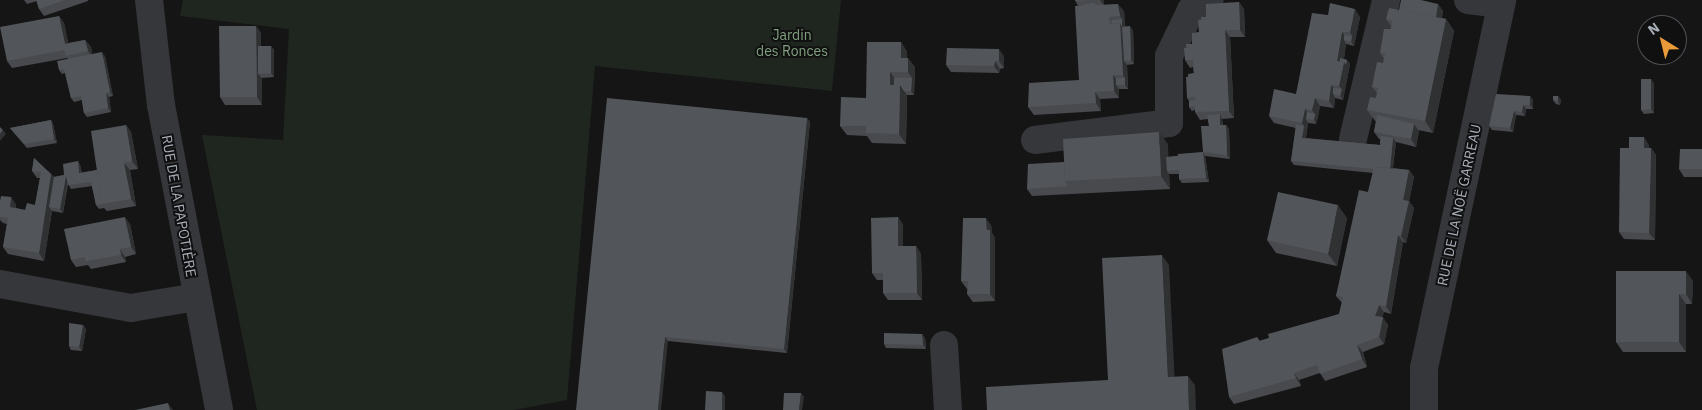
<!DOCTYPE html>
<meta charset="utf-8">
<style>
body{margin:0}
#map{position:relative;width:1702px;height:410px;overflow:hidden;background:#151516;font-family:"IBM Plex Sans",sans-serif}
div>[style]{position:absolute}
.green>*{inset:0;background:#1f261f}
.minor>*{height:28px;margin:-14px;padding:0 14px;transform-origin:14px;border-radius:14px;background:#36373b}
.tertiary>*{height:28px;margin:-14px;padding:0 14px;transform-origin:14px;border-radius:14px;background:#36373b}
.wall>*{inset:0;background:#484a4e}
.shaded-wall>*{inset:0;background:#2f3133}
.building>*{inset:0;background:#525559}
span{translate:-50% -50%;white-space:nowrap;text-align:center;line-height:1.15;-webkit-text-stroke:4px #101011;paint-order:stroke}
.park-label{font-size:14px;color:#81a07f}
.street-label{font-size:14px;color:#a7adb6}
.north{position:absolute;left:1637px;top:15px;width:50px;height:50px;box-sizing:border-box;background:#101011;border:1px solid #4c4f53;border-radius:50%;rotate:324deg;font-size:14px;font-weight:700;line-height:20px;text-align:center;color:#a7adb6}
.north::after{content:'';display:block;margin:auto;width:18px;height:22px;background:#ea9a39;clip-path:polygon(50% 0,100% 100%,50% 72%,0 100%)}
</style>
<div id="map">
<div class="green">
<div style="clip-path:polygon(183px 0,841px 0,832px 91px,595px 66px,567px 400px,514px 410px,257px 410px,202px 135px,283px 140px,289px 29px,180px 16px)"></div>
</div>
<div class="minor">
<div style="left:1468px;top:0;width:33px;rotate:7deg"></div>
<div style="left:1353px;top:139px;width:143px;rotate:-76.6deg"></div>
<div style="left:1035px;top:140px;width:135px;rotate:-7.2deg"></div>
<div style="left:1169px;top:123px;width:67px;rotate:-90deg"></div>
<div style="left:1169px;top:56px;width:51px;rotate:-64.4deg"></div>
<div style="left:1191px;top:10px;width:21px;rotate:-28deg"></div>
<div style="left:0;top:284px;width:133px;rotate:10.4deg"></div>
<div style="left:131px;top:308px;width:66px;rotate:-9.6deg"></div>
<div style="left:944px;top:345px;width:65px;rotate:86.5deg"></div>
<div style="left:1424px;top:410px;width:42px;rotate:-90deg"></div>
<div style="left:1424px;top:368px;width:376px;rotate:-78deg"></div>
</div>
<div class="tertiary">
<div style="left:149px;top:0;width:106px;rotate:83.5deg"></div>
<div style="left:161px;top:105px;width:310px;rotate:79.2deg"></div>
</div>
<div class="wall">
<div style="clip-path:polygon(24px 0,88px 0,88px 1px,44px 16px,39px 9px,37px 1px,27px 4px)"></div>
<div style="clip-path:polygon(1075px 0,1104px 0,1104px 5px,1124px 11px,1125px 26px,1133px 30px,1134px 64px,1127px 65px,1128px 89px,1119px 89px,1119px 98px,1100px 99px,1101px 111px,1034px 115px,1028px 107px,1079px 80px,1078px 6px)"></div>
<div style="clip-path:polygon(1239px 2px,1244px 9px,1245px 37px,1230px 37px,1234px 118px,1222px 119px,1223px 125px,1226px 125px,1229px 129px,1230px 159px,1205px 156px,1209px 182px,1182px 183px,1179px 179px,1179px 174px,1169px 174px,1170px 189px,1032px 196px,1027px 189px,1064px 162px,1168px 144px,1168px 157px,1203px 152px,1209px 126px,1208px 119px,1200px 120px,1195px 112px,1195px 110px,1192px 111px,1189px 107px,1189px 101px,1187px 98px,1188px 77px,1194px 73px,1193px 67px,1190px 68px,1185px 60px,1186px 47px,1192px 44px,1199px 32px,1201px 20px)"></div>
<div style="clip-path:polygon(1438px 4px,1443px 11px,1442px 18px,1446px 19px,1454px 31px,1433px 133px,1418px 130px,1419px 131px,1416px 147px,1396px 142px,1393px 168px,1409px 170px,1414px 177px,1409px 201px,1414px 208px,1406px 243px,1403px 242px,1391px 314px,1384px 312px,1382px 317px,1388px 325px,1384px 344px,1363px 352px,1367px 367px,1325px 381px,1320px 373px,1299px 380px,1301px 386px,1234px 404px,1229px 397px,1257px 337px,1260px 341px,1339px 314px,1342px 303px,1336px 296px,1368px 192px,1373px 173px,1294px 165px,1291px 161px,1296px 128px,1274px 123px,1269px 116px,1296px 94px,1328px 15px,1360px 17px,1354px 46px,1346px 44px,1344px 59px,1347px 60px,1350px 64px,1343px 100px,1335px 98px,1334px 108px,1320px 106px,1316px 124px,1308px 123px,1306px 138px,1380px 145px,1380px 139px,1379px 139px,1374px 132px,1376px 122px,1367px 110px,1376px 98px,1377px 93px,1372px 87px,1383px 63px,1384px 59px,1380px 53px,1391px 29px,1391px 26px,1386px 19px,1399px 10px)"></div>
<div style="clip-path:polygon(59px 16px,64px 23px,68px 43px,85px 40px,91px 47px,92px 54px,105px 56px,113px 96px,109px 97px,111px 112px,87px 117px,84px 113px,82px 100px,74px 102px,71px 98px,65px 73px,62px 74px,59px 70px,68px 59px,67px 58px,12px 68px,7px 61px)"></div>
<div style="clip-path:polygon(256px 26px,261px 33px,261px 46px,271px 46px,274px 50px,274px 77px,262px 78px,262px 105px,225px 105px,220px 97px)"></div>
<div style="clip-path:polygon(901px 42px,907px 52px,907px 58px,915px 67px,914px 95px,907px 95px,906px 144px,872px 143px,867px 136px,847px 135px,840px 126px,866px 98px)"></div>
<div style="clip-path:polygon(1004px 56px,1004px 68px,1000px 69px,999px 73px,951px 72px,946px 65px)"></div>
<div style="clip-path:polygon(1654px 83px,1654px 113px,1644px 114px,1641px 110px)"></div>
<div style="clip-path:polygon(1530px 96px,1533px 100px,1533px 109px,1526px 109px,1525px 116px,1516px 115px,1513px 132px,1492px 130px,1489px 126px)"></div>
<div style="clip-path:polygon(1558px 96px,1561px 100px,1560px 105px,1556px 104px,1553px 100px)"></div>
<div style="clip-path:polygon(807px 118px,810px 122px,787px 353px,668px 341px,576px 410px)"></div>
<div style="clip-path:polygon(51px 120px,53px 124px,57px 143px,27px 148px,10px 128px)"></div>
<div style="clip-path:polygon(126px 125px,131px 132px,138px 169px,130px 170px,136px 206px,107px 211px,104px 208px,99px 209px,96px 205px,92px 186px,71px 189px,68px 184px,63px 213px,52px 211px,44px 261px,8px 254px,3px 247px,7px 224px,3px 223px,0 220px,0 201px,11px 197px,16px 205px,16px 208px,25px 210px,35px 205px,40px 178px,37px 178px,32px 171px,34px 158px,54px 177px,64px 175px,78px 161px,80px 165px,82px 173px,97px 170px)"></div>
<div style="clip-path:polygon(1649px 145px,1649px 148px,1651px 148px,1656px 155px,1655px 240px,1624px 239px,1619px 232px)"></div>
<div style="clip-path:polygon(1702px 149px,1702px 177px,1684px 177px,1679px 169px)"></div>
<div style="clip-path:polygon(898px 217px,903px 225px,903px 246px,916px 246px,921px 254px,922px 300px,888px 300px,883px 293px,883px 280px,877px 280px,872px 273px)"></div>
<div style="clip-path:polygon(1347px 218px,1337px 266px,1276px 253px,1267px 240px)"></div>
<div style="clip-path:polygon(130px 224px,136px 254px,125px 257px,126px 262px,91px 269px,88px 265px,76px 267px,71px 260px)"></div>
<div style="clip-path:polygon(991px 225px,992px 233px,995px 238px,995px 301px,973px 302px,967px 294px,968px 288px,967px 289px,961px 281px)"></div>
<div style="clip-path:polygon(1693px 281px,1692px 304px,1686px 304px,1686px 352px,1623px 352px,1616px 342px)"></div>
<div style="clip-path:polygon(83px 325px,86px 329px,82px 351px,71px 350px,69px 346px)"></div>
<div style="clip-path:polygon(922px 334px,925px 338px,926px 349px,886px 348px,884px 344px)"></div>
</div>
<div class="shaded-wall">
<div style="clip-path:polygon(1100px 0,1104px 0,1104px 6px)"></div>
<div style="clip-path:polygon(1239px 2px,1244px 9px,1245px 37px,1240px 30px)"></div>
<div style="clip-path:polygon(1118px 4px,1124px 11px,1125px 23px,1120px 16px)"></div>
<div style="clip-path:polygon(1438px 4px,1443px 11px,1440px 28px,1435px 21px)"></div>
<div style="clip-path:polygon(1355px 9px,1360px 17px,1354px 46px,1351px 42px,1352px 36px,1350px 32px)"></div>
<div style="clip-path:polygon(59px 16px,64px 23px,70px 51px,65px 44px)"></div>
<div style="clip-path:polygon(1122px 19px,1125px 23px,1127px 60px,1124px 61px,1127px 65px,1128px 89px,1125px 85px,1125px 78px,1123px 75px,1120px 23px)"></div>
<div style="clip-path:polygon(1446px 19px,1454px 31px,1433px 133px,1425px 121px)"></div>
<div style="clip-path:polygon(256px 26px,261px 33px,261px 74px,258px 74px,262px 78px,262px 105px,257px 97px)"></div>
<div style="clip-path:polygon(1130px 26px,1133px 30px,1134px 64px,1131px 60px)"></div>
<div style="clip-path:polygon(1225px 30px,1230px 37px,1234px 118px,1229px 111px)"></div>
<div style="clip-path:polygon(1342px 32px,1347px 39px,1344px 40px,1346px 44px,1343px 65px,1337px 61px)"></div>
<div style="clip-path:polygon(85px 40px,91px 47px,93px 58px,88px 51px)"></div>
<div style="clip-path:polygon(901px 42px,907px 52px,907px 67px,901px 58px)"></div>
<div style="clip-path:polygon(271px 46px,274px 50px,274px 77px,271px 73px)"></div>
<div style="clip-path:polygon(999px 49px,1004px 56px,1004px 68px,999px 61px)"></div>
<div style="clip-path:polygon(102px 52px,105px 56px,113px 96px,110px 92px)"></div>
<div style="clip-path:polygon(908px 58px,915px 67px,914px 95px,911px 91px,912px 78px,908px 72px)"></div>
<div style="clip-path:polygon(1347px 60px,1350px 64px,1343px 100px,1340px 96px,1342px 89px,1339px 86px,1344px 62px)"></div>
<div style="clip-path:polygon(995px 61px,1000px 69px,999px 73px,994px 66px)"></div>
<div style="clip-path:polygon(890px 72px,897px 82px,897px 91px,890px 85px)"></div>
<div style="clip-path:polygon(1113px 75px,1118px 82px,1116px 85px,1119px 89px,1119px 98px,1114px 91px)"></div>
<div style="clip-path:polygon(1651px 79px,1654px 83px,1654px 113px,1651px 109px)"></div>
<div style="clip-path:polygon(900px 85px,907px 95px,906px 144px,899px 134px)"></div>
<div style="clip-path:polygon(1331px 85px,1336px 92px,1333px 94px,1335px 98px,1334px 108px,1329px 101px)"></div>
<div style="clip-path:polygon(1095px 92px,1100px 99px,1101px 111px,1096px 103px)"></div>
<div style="clip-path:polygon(106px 93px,109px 97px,111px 112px,108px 108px)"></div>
<div style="clip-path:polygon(1530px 96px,1533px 100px,1533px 109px,1530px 105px)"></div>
<div style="clip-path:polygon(1558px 96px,1561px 100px,1560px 105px,1558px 101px)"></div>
<div style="clip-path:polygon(1315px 98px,1320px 106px,1318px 118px,1312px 110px)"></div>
<div style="clip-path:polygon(1523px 105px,1526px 109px,1525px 116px,1522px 112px)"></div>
<div style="clip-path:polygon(1305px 109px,1310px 116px,1306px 119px,1308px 123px,1307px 130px,1302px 123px)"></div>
<div style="clip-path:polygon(1514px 111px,1516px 115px,1513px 132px,1510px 128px)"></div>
<div style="clip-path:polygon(1220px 114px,1222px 119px,1223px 129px,1220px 125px)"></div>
<div style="clip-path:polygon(1315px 114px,1318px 118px,1316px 124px,1314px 120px)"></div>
<div style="clip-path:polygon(807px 118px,810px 122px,787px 353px,784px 349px)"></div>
<div style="clip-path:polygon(51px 120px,53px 124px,57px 143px,54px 139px)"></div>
<div style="clip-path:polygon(1414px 124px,1419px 131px,1416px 147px,1411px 139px)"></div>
<div style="clip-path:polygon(126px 125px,131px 132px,138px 169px,132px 161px)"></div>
<div style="clip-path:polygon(1226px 125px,1229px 129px,1230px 159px,1227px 155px)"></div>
<div style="clip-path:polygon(1304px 126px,1307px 130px,1305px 142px,1302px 138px)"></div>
<div style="clip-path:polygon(3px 130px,6px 134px,0 141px,0 134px)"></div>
<div style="clip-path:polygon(1159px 132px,1168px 144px,1169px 171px,1167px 171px,1169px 174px,1170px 189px,1161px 176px)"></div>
<div style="clip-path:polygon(1644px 137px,1649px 145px,1649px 155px,1644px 148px)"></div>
<div style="clip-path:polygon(1393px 138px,1396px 142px,1392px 175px,1390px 171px)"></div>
<div style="clip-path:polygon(1651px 148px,1656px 155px,1655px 240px,1649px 233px)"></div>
<div style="clip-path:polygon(1203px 152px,1205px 156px,1209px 182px,1206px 178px)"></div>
<div style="clip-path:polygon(78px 161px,80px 165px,82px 177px,79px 173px)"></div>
<div style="clip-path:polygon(124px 163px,130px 170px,136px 206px,131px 199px)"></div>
<div style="clip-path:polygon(1409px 170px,1414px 177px,1409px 201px,1414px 208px,1406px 243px,1401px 236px,1403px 200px)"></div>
<div style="clip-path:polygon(51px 174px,56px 181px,49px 207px,52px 211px,44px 261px,39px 253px)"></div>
<div style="clip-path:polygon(66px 176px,68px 180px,63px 213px,60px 209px)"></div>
<div style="clip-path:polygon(11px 197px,16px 205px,15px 214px,10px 207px)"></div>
<div style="clip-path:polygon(1338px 205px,1347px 218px,1337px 266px,1328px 254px)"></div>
<div style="clip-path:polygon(125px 217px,130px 224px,136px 254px,131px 247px)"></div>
<div style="clip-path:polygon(898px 217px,903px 225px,903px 254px,898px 246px)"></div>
<div style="clip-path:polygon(986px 218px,991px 225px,992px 233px,995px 238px,995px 301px,990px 294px)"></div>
<div style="clip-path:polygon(1398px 235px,1403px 242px,1391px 314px,1386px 306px)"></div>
<div style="clip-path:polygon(916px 246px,921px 254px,922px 300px,917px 293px)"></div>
<div style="clip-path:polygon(120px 249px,125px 257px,126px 262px,121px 255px)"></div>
<div style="clip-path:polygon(1162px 255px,1169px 265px,1175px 386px,1168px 377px)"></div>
<div style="clip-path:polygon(1686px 271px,1693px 281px,1692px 304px,1686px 294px)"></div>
<div style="clip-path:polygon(1679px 294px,1686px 304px,1686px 352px,1679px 342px)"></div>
<div style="clip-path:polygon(1379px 305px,1384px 312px,1381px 323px,1375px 316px)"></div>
<div style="clip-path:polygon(1383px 317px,1388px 325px,1384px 344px,1379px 337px)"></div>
<div style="clip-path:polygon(83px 325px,86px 329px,82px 351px,79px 347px)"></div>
<div style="clip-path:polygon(922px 334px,925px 338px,926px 349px,923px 345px)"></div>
<div style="clip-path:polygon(665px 337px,668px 341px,661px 410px,658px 410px)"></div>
<div style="clip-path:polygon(1357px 345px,1363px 352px,1367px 367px,1362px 359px)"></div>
<div style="clip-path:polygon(1294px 373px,1299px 380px,1301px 386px,1296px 378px)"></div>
<div style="clip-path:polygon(1188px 376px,1195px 385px,1196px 410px,1189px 410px)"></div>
<div style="clip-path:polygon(722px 392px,725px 396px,725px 410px,722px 410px)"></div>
<div style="clip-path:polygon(801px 393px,804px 397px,802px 410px,799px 410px)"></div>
<div style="clip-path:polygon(168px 403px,173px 410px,170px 410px)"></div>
</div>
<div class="building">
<div style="clip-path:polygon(36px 0,65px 0,39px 9px)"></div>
<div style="clip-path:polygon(1075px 0,1089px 0,1075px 1px)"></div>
<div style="clip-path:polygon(1401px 0,1421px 0,1438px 4px,1436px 17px,1399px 10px)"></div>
<div style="clip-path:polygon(1239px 2px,1240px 30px,1225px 30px,1229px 111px,1195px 112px,1195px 97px,1187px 98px,1186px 77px,1194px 76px,1193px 60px,1185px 60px,1184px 48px,1192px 47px,1192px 33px,1199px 32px,1198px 20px,1206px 19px,1206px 4px)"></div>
<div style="clip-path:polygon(1095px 3px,1095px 5px,1084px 6px,1084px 4px)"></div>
<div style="clip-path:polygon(1330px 3px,1355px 9px,1350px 32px,1342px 32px,1337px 61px,1344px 62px,1339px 86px,1331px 85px,1329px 101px,1315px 98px,1312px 110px,1305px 109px,1302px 123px,1269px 116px,1274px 89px,1296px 94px,1312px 13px,1328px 15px)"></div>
<div style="clip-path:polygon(1118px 4px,1120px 16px,1109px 17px,1110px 24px,1120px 23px,1123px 75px,1113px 75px,1114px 91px,1095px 92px,1096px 103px,1028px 107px,1029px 83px,1079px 80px,1075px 6px)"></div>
<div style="clip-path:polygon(1389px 8px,1446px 19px,1425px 121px,1367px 110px,1370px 97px,1376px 98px,1378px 88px,1372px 87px,1377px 62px,1383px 63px,1385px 54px,1380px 53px,1384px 29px,1391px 29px,1392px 21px,1386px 19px)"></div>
<div style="clip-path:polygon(59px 16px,65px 44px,85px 40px,88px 51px,66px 56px,64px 50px,7px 61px,0 27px)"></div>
<div style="clip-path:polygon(1201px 17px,1206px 17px,1206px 19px,1201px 20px)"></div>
<div style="clip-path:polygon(1122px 19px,1122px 27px,1120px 23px,1112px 24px,1112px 20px)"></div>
<div style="clip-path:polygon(219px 26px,256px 26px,257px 97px,220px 97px)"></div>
<div style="clip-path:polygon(1130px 26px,1131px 60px,1124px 61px,1122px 27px)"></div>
<div style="clip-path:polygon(1344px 35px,1352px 36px,1351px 42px,1344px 40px)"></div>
<div style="clip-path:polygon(867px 42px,901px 42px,901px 58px,908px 58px,908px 72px,890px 72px,890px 85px,900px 85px,899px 134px,866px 133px,866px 126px,840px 126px,841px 97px,866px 98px)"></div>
<div style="clip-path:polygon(1186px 44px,1192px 44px,1192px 47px,1186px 47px)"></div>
<div style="clip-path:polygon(258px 46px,271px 46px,271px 73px,258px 74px)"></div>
<div style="clip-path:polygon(947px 48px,999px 49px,999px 61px,995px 61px,994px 66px,946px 65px)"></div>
<div style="clip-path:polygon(102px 52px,110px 92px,106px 93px,108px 108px,84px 113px,81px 96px,71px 98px,64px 69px,59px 70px,57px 61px)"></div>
<div style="clip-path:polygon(1340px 58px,1347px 60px,1346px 65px,1344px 62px,1340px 62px)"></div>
<div style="clip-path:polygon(1194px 73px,1194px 76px,1188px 77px,1188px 74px)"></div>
<div style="clip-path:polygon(894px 78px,912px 78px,911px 91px,904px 91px,900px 85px,894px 85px)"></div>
<div style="clip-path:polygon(1116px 78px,1125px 78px,1125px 85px,1116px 85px)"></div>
<div style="clip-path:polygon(1641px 79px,1651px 79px,1651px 109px,1641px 110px)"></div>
<div style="clip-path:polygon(1333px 88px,1342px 89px,1340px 96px,1333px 94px)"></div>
<div style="clip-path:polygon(1496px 94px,1530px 96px,1530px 105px,1523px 105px,1522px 112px,1514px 111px,1510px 128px,1489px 126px)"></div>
<div style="clip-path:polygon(1553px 96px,1558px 96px,1558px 101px,1553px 100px)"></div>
<div style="clip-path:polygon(607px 98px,807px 118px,784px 349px,665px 337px,658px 410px,576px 410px)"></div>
<div style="clip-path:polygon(1195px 100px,1195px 106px,1189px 107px,1189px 101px)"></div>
<div style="clip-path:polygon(1307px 112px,1315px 114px,1314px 120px,1306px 119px)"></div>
<div style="clip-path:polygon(1220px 114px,1220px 125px,1226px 125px,1227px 155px,1203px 152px,1201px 126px,1209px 126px,1207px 115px)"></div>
<div style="clip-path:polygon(1377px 115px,1414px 124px,1411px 139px,1374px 132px)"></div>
<div style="clip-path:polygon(51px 120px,54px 139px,24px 144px,10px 128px)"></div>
<div style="clip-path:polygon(1296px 124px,1304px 126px,1302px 138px,1380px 145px,1381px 136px,1393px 138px,1390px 168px,1374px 167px,1374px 169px,1291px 161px)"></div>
<div style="clip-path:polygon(126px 125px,132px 161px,124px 163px,131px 199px,102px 204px,91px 131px)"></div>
<div style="clip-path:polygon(0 127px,3px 130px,0 134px)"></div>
<div style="clip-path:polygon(1159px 132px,1161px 176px,1065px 181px,1063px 139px)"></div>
<div style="clip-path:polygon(1629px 137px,1644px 137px,1644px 148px,1651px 148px,1649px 233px,1619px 232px,1620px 148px,1629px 148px)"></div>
<div style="clip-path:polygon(1680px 149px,1702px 149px,1702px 169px,1679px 169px)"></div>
<div style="clip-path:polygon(1203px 152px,1206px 178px,1179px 179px,1179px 170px,1167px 171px,1166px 157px,1178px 156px,1178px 154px)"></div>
<div style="clip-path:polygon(34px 158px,51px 174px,39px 253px,3px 247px,8px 218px,0 217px,0 201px,1px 196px,11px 197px,10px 207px,25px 210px,27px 203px,35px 205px,41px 172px,32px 171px)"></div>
<div style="clip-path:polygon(78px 161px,79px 173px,97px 170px,102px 204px,96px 205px,91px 182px,68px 185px,66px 176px,60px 209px,49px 207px,54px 177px,64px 175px,63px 164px)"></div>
<div style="clip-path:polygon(1064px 162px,1065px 181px,1068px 186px,1027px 189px,1028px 164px)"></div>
<div style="clip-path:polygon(1374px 167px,1409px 170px,1403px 200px,1409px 201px,1401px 236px,1398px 235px,1386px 306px,1379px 305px,1375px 316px,1383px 317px,1379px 337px,1357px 345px,1362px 359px,1320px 374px,1317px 365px,1294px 373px,1296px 378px,1229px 397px,1222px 349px,1257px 337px,1259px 341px,1269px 338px,1268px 334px,1339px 314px,1343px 297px,1336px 296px,1359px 190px,1368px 192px)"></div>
<div style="clip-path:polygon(1278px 192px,1338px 205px,1328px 254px,1267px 240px)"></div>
<div style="clip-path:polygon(125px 217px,131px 247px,120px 249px,121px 255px,86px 261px,84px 257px,71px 260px,64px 229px)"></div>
<div style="clip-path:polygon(898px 217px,898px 246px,916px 246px,917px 293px,883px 293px,883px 273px,872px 273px,871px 218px)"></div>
<div style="clip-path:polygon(963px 218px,986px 218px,987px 230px,990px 230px,990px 294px,967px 294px,968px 281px,961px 281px)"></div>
<div style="clip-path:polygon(1162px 255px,1168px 377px,1188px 376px,1189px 410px,987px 410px,986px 387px,1108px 380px,1102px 258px)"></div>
<div style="clip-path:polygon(1616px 271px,1686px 271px,1686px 294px,1679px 294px,1679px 342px,1616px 342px)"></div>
<div style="clip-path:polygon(69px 323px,83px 325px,79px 347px,69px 346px)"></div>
<div style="clip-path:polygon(884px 333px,922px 334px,923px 345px,884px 344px)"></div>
<div style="clip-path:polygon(706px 391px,722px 392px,722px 410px,705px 410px)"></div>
<div style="clip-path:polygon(784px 393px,801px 393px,799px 410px,783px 410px)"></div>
<div style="clip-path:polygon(168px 403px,170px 410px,135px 410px)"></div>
</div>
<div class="park-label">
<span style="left:792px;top:43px">Jardin<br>des Ronces</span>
</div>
<div class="street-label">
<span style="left:1459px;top:205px;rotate:-78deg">RUE DE LA NOË GARREAU</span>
<span style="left:179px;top:206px;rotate:80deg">RUE DE LA PAPOTIÈRE</span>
</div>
<div class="north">N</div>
</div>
